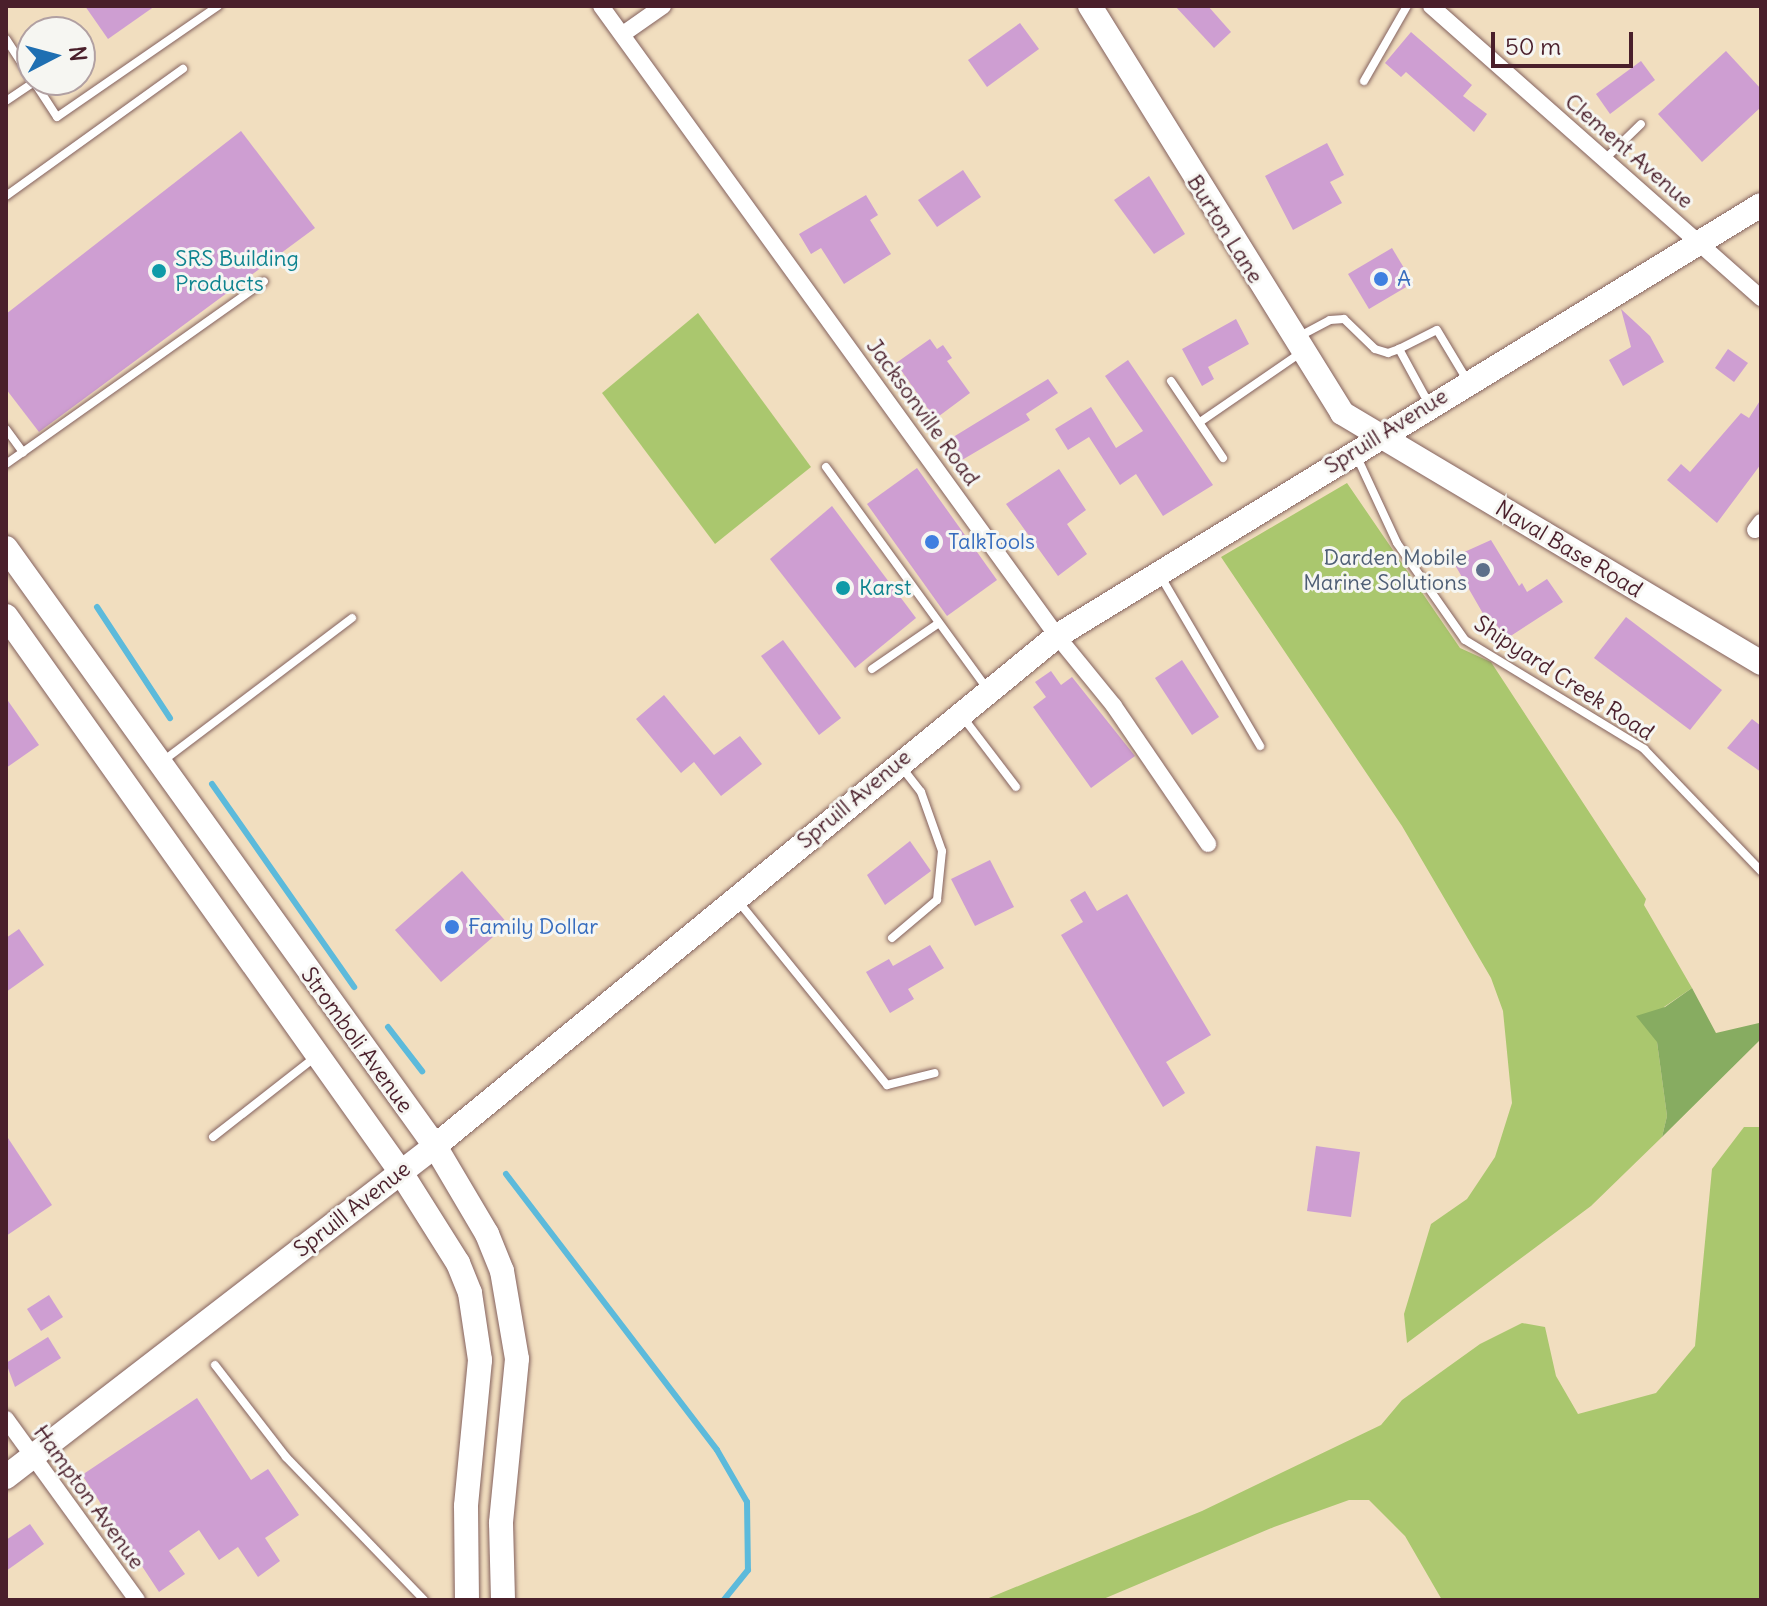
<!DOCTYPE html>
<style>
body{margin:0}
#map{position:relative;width:1767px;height:1606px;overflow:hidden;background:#f1debf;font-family:Delius,sans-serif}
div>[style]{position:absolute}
.green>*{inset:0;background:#aac76e}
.forest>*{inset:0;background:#87ac61}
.stream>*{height:6px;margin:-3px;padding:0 3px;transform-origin:3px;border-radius:3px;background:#5cbadb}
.building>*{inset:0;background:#ce9ed2}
.roads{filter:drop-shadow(0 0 2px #84625f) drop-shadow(0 0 2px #84625f)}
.lane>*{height:8px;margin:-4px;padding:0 4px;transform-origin:4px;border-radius:4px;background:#fff}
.street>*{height:16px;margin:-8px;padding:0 8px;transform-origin:8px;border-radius:8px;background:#fff}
.secondary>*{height:24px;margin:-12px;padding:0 12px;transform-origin:12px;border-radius:12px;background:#fff}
.dots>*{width:22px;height:22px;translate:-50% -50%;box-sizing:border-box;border:4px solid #f6f6f2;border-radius:50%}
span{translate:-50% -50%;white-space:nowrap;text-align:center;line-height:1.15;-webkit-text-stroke:6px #f6f6f2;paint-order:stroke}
.street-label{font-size:22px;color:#4a1f2b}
.culture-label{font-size:22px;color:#0d838f}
.left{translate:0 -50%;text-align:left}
.shop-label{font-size:22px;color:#366cbe}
.service-label{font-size:22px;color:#4e5e75}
.right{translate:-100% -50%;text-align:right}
.frame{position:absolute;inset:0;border:8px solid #4a1f2b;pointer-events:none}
.north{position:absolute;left:16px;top:16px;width:80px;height:80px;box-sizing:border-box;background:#f6f6f2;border:2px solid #b1a0a2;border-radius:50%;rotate:84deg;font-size:22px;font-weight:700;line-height:32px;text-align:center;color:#4a1f2b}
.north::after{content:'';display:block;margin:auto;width:28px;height:36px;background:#1f6fb2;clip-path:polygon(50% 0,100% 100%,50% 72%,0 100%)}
.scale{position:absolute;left:1491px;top:32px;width:142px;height:36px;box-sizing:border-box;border:4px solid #4a1f2b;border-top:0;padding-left:10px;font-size:24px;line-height:28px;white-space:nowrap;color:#4a1f2b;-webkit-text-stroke:6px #f6f6f2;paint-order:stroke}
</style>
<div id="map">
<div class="green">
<div style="clip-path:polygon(698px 313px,811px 467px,715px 544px,602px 393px)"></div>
<div style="clip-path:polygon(1347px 483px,1460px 648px,1491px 662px,1646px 899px,1644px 905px,1692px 988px,1664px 1007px,1657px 1042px,1667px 1116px,1662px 1137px,1591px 1206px,1407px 1343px,1404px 1314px,1431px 1224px,1467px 1199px,1495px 1157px,1512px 1103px,1503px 1011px,1491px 978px,1402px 826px,1221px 557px)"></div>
<div style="clip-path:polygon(1744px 1127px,1761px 1127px,1761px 1600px,1442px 1600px,1405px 1536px,1369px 1500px,1349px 1500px,1274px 1527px,1101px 1600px,984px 1600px,1202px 1511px,1381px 1425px,1402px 1400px,1480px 1344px,1522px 1323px,1545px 1327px,1556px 1376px,1578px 1414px,1656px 1393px,1695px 1346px,1712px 1169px)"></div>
</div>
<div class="forest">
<div style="clip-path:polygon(1692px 988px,1716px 1033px,1759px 1023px,1760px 1040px,1662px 1137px,1667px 1116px,1657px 1042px,1636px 1016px,1665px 1007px)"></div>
</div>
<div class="stream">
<div style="left:97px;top:607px;width:133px;rotate:56.7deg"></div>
<div style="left:212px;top:784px;width:248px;rotate:55deg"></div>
<div style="left:388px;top:1027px;width:56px;rotate:52.3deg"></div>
<div style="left:506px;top:1174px;width:347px;rotate:52.6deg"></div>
<div style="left:717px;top:1450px;width:60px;rotate:60deg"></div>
<div style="left:747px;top:1502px;width:68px;rotate:89.2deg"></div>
<div style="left:748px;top:1570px;width:38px;rotate:129deg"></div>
</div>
<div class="building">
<div style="clip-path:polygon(85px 6px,155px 6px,108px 39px)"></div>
<div style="clip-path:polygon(1175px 6px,1208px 6px,1231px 32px,1214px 48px)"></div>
<div style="clip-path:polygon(1020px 23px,1039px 49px,987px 87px,968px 60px)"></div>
<div style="clip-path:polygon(1411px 32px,1472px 85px,1463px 96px,1487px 114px,1474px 132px,1406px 72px,1401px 77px,1385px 63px)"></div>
<div style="clip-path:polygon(1726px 51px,1761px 89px,1761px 107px,1702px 162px,1658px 114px)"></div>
<div style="clip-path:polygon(1641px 61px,1655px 80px,1610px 114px,1596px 94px)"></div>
<div style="clip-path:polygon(241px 131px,315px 228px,39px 432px,6px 389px,6px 314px)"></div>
<div style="clip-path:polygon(1327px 143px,1344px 175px,1330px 182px,1342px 203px,1293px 230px,1265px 176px)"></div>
<div style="clip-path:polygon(963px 170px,981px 197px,937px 227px,918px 200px)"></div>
<div style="clip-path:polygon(1149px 176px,1185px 234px,1154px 254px,1114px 200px)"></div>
<div style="clip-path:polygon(866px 195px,878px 215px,870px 220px,891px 254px,844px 284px,821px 248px,811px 254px,799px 234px)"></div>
<div style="clip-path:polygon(1392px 248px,1413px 283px,1369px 309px,1348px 274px)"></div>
<div style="clip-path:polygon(1621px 309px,1650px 336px,1664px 362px,1623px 386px,1609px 360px,1631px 347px)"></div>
<div style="clip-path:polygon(1236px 319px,1249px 344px,1208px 367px,1214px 379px,1202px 386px,1182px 349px)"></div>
<div style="clip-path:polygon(930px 339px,937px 349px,943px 345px,952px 358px,947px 361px,970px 393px,935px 419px,896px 363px)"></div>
<div style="clip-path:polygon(1728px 349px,1748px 363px,1734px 382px,1715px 368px)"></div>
<div style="clip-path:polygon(1128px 360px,1213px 485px,1163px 516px,1136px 474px,1120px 485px,1089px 437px,1068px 450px,1055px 429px,1091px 407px,1116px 448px,1143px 431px,1105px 376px)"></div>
<div style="clip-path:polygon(1048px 379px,1058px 393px,1026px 414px,1030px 420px,962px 460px,950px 439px)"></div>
<div style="clip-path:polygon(1761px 399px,1761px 464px,1717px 523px,1667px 480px,1681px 464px,1690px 472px,1741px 413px,1749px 418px)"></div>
<div style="clip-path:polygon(917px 468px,997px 580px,947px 616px,867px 504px)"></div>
<div style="clip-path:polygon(1059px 469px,1086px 510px,1067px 524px,1087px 554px,1058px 576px,1006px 504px)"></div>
<div style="clip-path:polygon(832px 506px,916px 618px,855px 668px,770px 559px)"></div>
<div style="clip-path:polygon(1491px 540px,1519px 586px,1522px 583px,1527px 592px,1547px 579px,1563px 602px,1506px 639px,1494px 621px,1489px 624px,1451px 558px)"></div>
<div style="clip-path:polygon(1626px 617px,1722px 690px,1690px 730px,1594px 658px)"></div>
<div style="clip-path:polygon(783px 640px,841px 718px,819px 735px,761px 656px)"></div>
<div style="clip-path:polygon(1182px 660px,1219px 717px,1192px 735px,1155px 678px)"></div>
<div style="clip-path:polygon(1051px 671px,1061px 685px,1072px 677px,1135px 756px,1091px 788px,1033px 707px,1046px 697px,1035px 682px)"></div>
<div style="clip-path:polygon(664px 695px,714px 755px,740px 736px,762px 764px,721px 796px,694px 762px,681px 773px,636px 719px)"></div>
<div style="clip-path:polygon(6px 698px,39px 745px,6px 768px)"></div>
<div style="clip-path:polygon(1752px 719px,1761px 726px,1761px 772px,1727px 748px)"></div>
<div style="clip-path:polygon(910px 841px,931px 871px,885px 905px,867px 875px)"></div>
<div style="clip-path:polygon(990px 860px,1014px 907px,975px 926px,951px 879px)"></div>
<div style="clip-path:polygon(462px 871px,508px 924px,441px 982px,395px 930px)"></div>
<div style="clip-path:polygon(1085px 891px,1097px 911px,1127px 894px,1211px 1035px,1166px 1062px,1185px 1093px,1163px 1107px,1061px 935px,1083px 922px,1070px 900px)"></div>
<div style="clip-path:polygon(19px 929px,44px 965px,6px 992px,6px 938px)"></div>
<div style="clip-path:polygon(930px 945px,944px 968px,908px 989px,914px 999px,890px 1013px,866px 972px,889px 959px,893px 966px)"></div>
<div style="clip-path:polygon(6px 1135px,52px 1205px,6px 1236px)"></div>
<div style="clip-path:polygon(1316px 1146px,1360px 1152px,1351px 1217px,1307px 1211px)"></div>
<div style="clip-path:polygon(49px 1295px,63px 1317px,41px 1331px,27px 1309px)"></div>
<div style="clip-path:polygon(48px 1337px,61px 1358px,15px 1387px,6px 1363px)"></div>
<div style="clip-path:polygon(197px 1398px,251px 1480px,268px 1469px,299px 1515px,265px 1538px,280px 1561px,258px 1577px,238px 1547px,219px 1560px,199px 1530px,169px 1551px,185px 1574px,159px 1592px,82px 1475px)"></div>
<div style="clip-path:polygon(30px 1524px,44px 1544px,6px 1571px,6px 1540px)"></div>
</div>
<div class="roads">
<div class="lane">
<div style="left:6px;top:39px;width:48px;rotate:57deg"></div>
<div style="left:33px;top:80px;width:44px;rotate:57deg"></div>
<div style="left:57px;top:117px;width:196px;rotate:-34.6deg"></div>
<div style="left:1364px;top:81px;width:86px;rotate:-60.2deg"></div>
<div style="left:6px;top:101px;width:34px;rotate:-34deg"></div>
<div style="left:1605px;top:159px;width:50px;rotate:-44.2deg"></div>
<div style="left:6px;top:196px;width:218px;rotate:-35.7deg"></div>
<div style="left:1298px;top:337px;width:36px;rotate:-28deg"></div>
<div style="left:1330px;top:320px;width:14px;rotate:-4deg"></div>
<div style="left:1344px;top:319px;width:43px;rotate:44.1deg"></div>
<div style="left:1375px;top:349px;width:14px;rotate:17deg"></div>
<div style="left:1388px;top:353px;width:12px;rotate:-20deg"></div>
<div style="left:1171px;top:381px;width:93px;rotate:56deg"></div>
<div style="left:1429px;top:404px;width:63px;rotate:-118.6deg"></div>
<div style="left:1399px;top:349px;width:42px;rotate:-26.6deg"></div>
<div style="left:1437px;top:330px;width:58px;rotate:59deg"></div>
<div style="left:1200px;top:422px;width:124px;rotate:-34.5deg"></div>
<div style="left:6px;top:429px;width:29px;rotate:54deg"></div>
<div style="left:1356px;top:455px;width:97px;rotate:65deg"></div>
<div style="left:1397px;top:543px;width:118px;rotate:55deg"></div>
<div style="left:1465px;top:640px;width:210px;rotate:31.3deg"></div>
<div style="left:1644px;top:749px;width:169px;rotate:46.2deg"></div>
<div style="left:6px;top:464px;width:316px;rotate:-35.3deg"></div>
<div style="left:826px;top:467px;width:274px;rotate:54deg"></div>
<div style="left:1161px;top:577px;width:196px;rotate:59.6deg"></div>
<div style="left:872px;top:669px;width:81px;rotate:-34.5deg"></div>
<div style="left:962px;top:716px;width:89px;rotate:52.7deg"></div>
<div style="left:163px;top:761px;width:237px;rotate:-37.1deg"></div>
<div style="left:738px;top:901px;width:237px;rotate:51deg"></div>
<div style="left:887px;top:1085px;width:49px;rotate:-14deg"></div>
<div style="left:892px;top:938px;width:59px;rotate:-40.2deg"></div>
<div style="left:937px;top:900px;width:49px;rotate:-84.2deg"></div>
<div style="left:942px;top:851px;width:63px;rotate:-109.6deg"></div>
<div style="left:921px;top:792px;width:33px;rotate:-128deg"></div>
<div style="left:213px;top:1137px;width:128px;rotate:-38deg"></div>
<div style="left:215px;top:1365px;width:116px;rotate:52.3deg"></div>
<div style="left:286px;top:1457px;width:199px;rotate:46deg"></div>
</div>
<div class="street">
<div style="left:601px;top:6px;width:778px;rotate:54.1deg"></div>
<div style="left:1057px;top:636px;width:90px;rotate:50.8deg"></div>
<div style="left:1114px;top:706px;width:167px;rotate:55.7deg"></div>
<div style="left:1431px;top:6px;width:441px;rotate:41.5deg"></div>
<div style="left:623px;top:34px;width:49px;rotate:-35deg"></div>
<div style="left:1755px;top:530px;width:10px;rotate:-53deg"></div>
<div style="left:6px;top:1419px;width:223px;rotate:54.1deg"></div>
</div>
<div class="secondary">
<div style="left:1090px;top:6px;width:479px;rotate:58.2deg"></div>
<div style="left:1342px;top:413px;width:488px;rotate:30.8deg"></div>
<div style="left:6px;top:548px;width:736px;rotate:54.34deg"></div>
<div style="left:435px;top:1146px;width:102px;rotate:59.4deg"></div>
<div style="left:487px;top:1234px;width:40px;rotate:68deg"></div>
<div style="left:502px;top:1271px;width:89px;rotate:80.3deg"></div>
<div style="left:517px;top:1359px;width:165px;rotate:95.6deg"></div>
<div style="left:501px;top:1523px;width:77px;rotate:88.5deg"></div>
<div style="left:6px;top:616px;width:681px;rotate:54.63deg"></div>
<div style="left:400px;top:1171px;width:109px;rotate:57.8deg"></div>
<div style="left:458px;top:1263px;width:32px;rotate:68deg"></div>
<div style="left:470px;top:1293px;width:68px;rotate:81.5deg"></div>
<div style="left:480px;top:1360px;width:147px;rotate:95.5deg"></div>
<div style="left:466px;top:1506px;width:94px;rotate:89.4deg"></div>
<div style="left:6px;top:1477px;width:542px;rotate:-37.65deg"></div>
<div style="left:435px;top:1146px;width:804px;rotate:-39.35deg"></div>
<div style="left:1057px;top:636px;width:825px;rotate:-31.48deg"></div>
</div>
</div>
<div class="dots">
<div style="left:159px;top:271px;background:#0f9aa8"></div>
<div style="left:1381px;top:279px;background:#3f7fe0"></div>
<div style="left:932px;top:542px;background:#3f7fe0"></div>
<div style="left:1483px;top:570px;background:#5c6f8a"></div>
<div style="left:843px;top:588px;background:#0f9aa8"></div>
<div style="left:452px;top:927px;background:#3f7fe0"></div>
</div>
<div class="street-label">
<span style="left:1629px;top:151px;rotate:41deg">Clement Avenue</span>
<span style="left:1225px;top:229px;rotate:58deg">Burton Lane</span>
<span style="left:923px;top:412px;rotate:54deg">Jacksonville Road</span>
<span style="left:1386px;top:431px;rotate:-32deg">Spruill Avenue</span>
<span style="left:1569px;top:549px;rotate:31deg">Naval Base Road</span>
<span style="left:1564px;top:678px;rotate:33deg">Shipyard Creek Road</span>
<span style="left:854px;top:799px;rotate:-40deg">Spruill Avenue</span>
<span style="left:357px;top:1040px;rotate:54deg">Stromboli Avenue</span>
<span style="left:352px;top:1209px;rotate:-38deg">Spruill Avenue</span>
<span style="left:89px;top:1497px;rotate:54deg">Hampton Avenue</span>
</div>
<div class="culture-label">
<span class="left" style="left:175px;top:271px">SRS Building<br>Products</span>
<span class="left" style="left:859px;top:588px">Karst</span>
</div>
<div class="shop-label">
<span class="left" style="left:1397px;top:279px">A</span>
<span class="left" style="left:948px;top:542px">TalkTools</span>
<span class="left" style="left:468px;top:927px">Family Dollar</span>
</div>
<div class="service-label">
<span class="right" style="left:1467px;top:570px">Darden Mobile<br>Marine Solutions</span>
</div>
<div class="frame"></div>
<div class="north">N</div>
<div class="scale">50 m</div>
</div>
